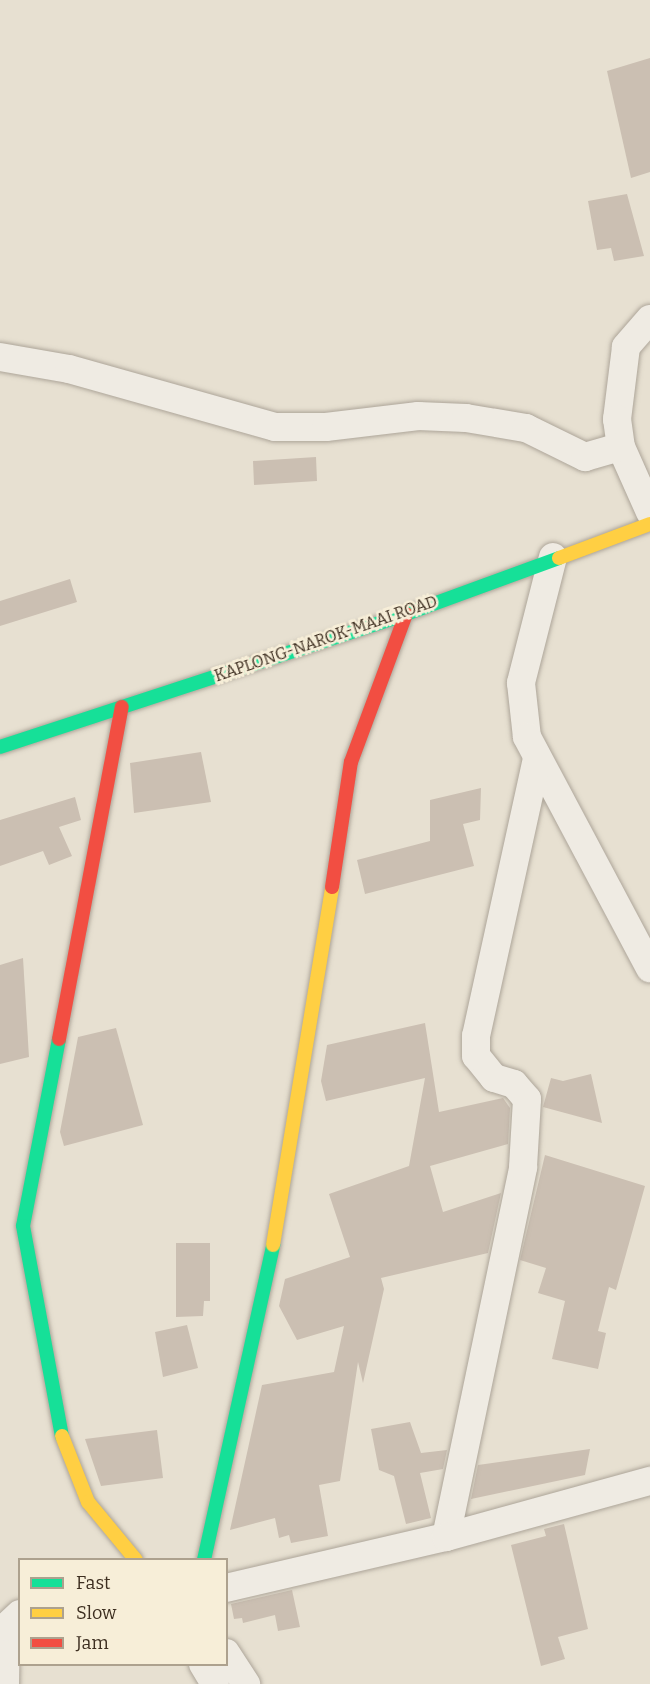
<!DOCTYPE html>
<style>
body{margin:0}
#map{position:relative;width:650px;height:1684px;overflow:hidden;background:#e7e0d1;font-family:Bitter,serif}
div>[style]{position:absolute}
.building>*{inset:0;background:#cbbfb2}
.roads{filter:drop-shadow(0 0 2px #ada599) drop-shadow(0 0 2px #ada599)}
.street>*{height:28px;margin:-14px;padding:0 14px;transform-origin:14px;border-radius:14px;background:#efebe3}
.fast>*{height:14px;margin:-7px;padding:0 7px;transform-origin:7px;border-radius:7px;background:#16e098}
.slow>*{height:14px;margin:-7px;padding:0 7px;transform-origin:7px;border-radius:7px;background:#ffcf43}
.jam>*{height:14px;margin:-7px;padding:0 7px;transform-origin:7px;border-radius:7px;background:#f24e42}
span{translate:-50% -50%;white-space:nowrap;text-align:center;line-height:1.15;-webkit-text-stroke:5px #f7eed8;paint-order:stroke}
.street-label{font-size:16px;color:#3d2e20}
.legend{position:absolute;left:18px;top:1558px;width:210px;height:108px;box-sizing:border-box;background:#f7eed8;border:2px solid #ada18e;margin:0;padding:8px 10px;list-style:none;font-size:18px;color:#3d2e20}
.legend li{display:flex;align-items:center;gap:12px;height:30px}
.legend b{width:30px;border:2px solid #ada18e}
</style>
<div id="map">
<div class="building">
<div style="clip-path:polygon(650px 58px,650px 172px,631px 178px,607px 71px)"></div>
<div style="clip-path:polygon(627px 194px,644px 256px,614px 261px,611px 248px,597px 250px,588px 201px)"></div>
<div style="clip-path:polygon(316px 457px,317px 481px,254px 485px,253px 461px)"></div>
<div style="clip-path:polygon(70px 579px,77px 602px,0 626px,0 601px)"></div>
<div style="clip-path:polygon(201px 752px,211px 802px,134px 813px,130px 763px)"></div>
<div style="clip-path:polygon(481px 788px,480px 820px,463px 824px,474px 866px,365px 894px,357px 860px,430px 841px,430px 800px)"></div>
<div style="clip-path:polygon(75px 797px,81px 820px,59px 827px,72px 856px,49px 865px,43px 851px,0 866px,0 820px)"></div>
<div style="clip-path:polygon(23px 958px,29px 1057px,0 1064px,0 965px)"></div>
<div style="clip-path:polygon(425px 1023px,439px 1112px,503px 1098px,510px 1108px,508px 1144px,430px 1166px,443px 1212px,501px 1193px,488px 1253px,381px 1278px,384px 1289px,363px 1383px,358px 1362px,340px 1481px,319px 1485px,328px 1536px,291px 1543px,289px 1535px,279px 1538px,275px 1518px,230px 1530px,262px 1385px,334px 1372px,344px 1326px,297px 1340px,279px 1306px,285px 1279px,350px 1257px,329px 1194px,409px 1166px,425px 1078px,326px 1101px,321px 1081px,327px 1045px)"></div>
<div style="clip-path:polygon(116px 1028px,143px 1125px,64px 1146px,60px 1132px,78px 1037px)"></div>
<div style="clip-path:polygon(591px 1074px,602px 1123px,543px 1107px,551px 1078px,563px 1081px)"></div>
<div style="clip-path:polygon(545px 1155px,645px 1186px,616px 1290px,609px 1287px,598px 1331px,606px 1333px,598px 1369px,552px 1359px,565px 1301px,538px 1293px,546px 1268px,520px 1260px)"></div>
<div style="clip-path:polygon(176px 1243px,210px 1243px,210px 1301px,204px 1301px,203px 1316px,176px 1317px)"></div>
<div style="clip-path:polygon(187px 1325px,198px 1368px,163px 1377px,155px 1332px)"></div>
<div style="clip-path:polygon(410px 1422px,421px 1453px,447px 1450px,443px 1469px,420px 1473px,431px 1518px,406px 1524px,394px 1476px,379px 1470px,371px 1429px)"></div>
<div style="clip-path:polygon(157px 1430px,163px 1478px,101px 1486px,85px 1439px)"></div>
<div style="clip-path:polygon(590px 1449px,585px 1475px,471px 1499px,478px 1465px)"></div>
<div style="clip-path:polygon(564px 1524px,588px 1629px,558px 1637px,565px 1659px,541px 1666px,511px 1545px,546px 1536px,544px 1529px)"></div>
<div style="clip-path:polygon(292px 1590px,300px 1627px,278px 1631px,275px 1615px,243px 1623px,242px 1618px,234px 1619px,231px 1604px)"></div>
</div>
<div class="roads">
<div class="street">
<div style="left:650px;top:319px;width:37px;rotate:131deg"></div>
<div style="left:626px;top:347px;width:73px;rotate:97.1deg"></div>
<div style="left:617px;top:419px;width:28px;rotate:82deg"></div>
<div style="left:621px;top:447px;width:71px;rotate:66deg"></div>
<div style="left:0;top:357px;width:70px;rotate:9.9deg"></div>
<div style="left:69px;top:369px;width:214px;rotate:15.7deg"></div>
<div style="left:275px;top:427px;width:51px"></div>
<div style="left:326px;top:427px;width:93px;rotate:-6.8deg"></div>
<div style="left:418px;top:416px;width:48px;rotate:2.4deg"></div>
<div style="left:466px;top:418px;width:61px;rotate:9.5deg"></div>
<div style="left:526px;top:428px;width:66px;rotate:26.2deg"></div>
<div style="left:585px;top:457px;width:37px;rotate:-16deg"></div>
<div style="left:553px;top:557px;width:130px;rotate:104.3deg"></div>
<div style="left:521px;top:683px;width:54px;rotate:83.7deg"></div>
<div style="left:527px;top:737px;width:262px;rotate:62deg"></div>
<div style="left:446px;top:1537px;width:378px;rotate:-78.2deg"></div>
<div style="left:523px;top:1167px;width:68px;rotate:-86.6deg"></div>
<div style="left:527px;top:1099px;width:20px;rotate:-131deg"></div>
<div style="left:514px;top:1084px;width:21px;rotate:-163deg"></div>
<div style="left:494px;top:1078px;width:28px;rotate:-129deg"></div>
<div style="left:476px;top:1056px;width:20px;rotate:-90deg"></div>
<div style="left:476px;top:1036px;width:284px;rotate:-77.6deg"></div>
<div style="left:226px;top:1588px;width:226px;rotate:-13.1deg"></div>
<div style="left:446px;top:1537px;width:212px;rotate:-15.4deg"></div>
<div style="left:226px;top:1653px;width:37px;rotate:57deg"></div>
<div style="left:203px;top:1664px;width:23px;rotate:59deg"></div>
<div style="left:5px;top:1684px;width:57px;rotate:-89deg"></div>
<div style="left:6px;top:1627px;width:19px;rotate:-43deg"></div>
</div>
<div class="fast">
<div style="left:0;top:747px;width:427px;rotate:-18.1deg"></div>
<div style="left:406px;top:614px;width:163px;rotate:-20.1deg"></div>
<div style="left:59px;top:1039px;width:190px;rotate:100.9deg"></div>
<div style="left:23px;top:1226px;width:214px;rotate:79.5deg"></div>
<div style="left:204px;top:1560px;width:322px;rotate:-77.6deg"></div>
</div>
<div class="slow">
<div style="left:559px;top:558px;width:97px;rotate:-20.5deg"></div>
<div style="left:273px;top:1245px;width:363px;rotate:-80.6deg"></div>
<div style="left:62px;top:1436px;width:71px;rotate:68.5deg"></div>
<div style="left:88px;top:1502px;width:75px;rotate:50.4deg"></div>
</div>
<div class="jam">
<div style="left:332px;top:887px;width:126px;rotate:-81.4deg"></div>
<div style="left:351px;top:762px;width:158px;rotate:-69.6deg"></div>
<div style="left:59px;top:1039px;width:338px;rotate:-79.3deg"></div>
</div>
</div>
<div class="street-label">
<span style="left:326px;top:639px;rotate:-19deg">KAPLONG-NAROK-MAAI ROAD</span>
</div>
<ul class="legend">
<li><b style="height:8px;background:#16e098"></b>Fast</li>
<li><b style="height:8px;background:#ffcf43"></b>Slow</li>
<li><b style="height:8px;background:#f24e42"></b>Jam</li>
</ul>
</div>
